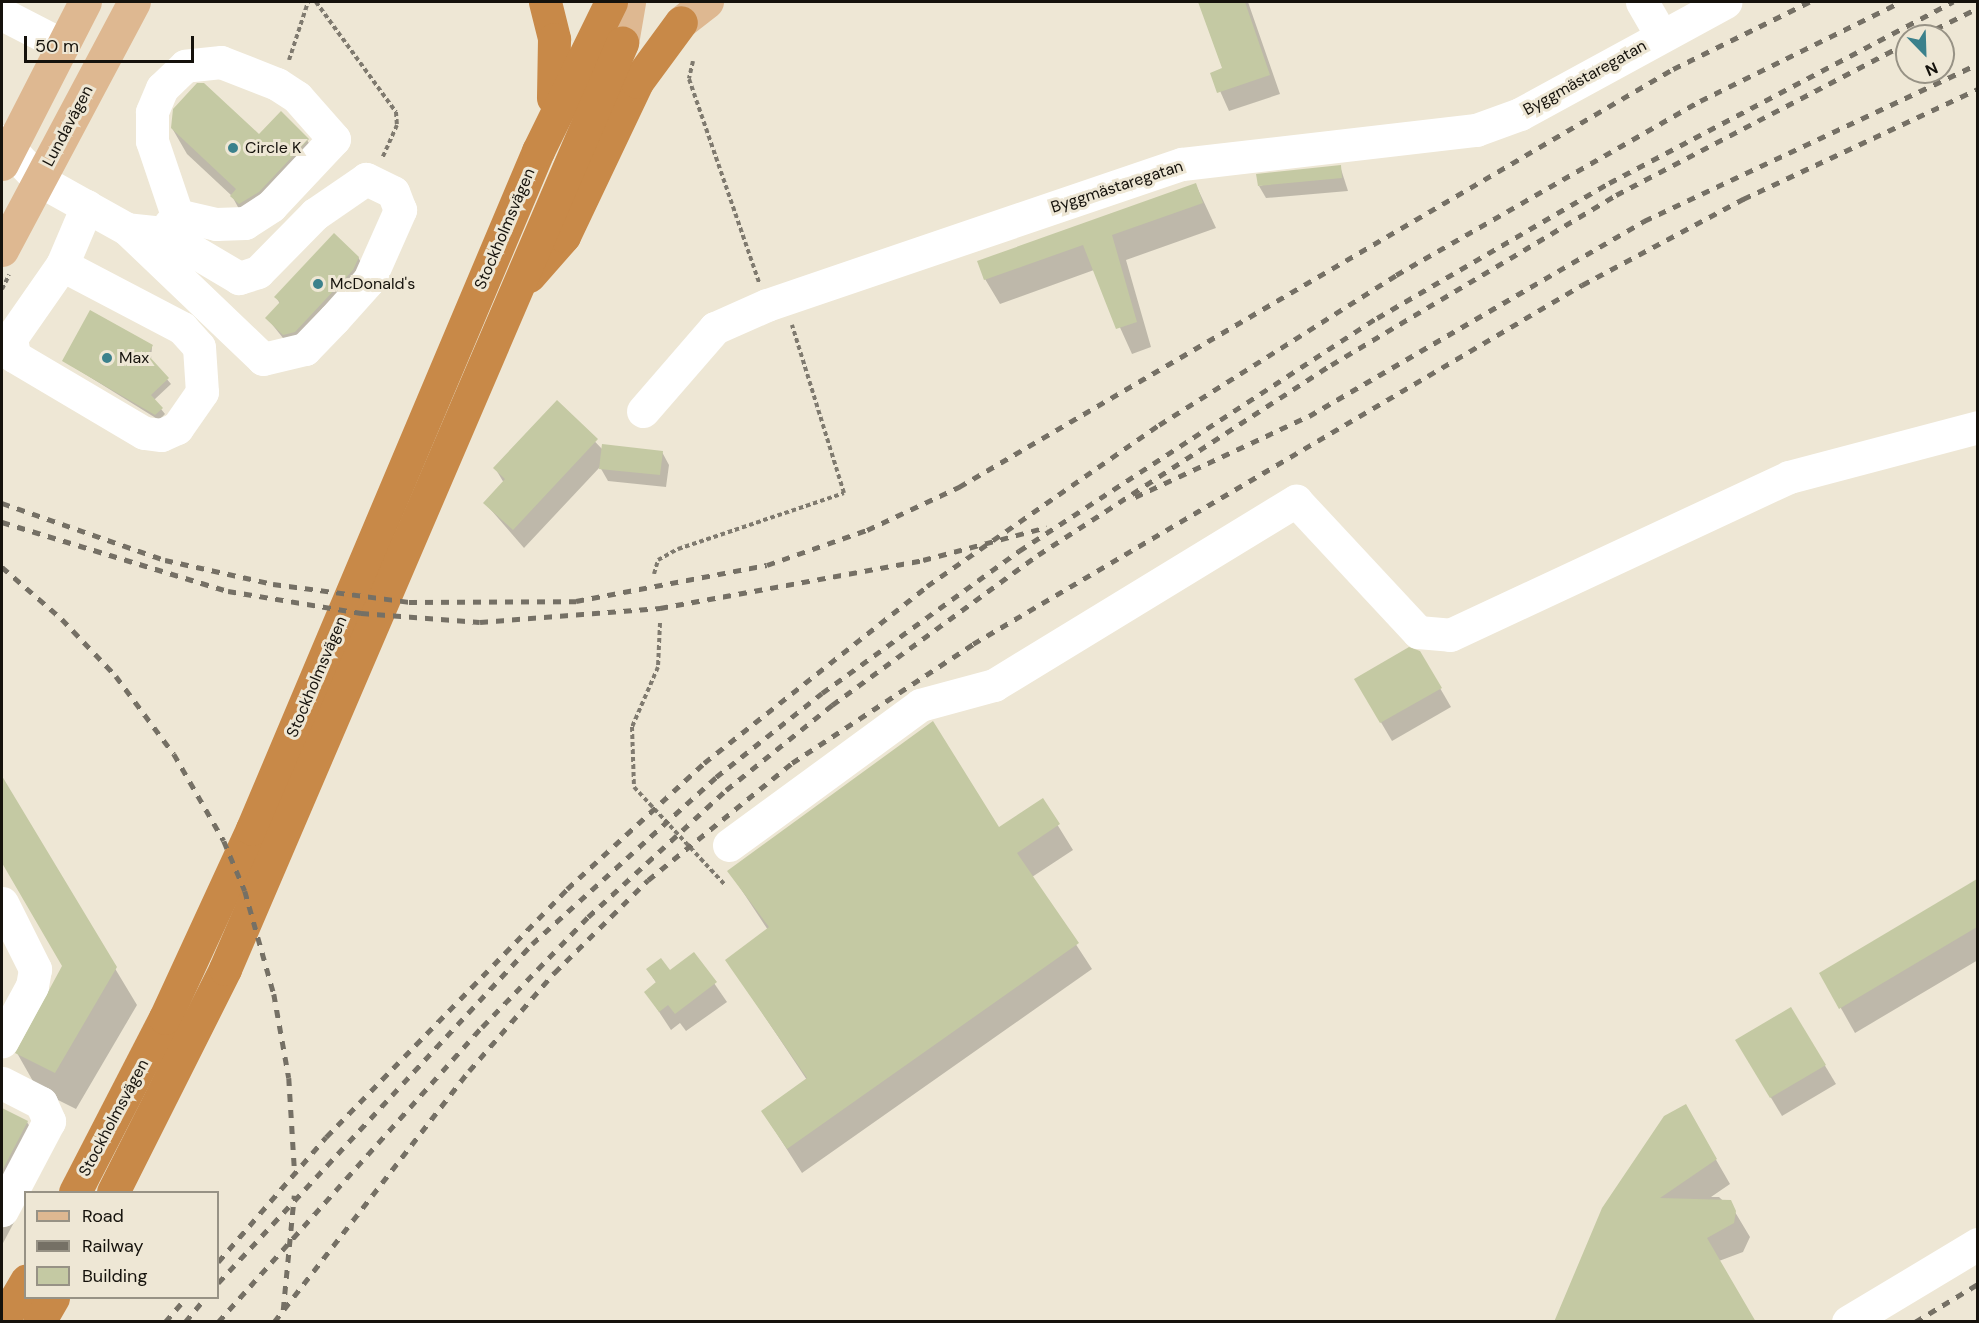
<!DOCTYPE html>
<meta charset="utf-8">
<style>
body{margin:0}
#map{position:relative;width:1979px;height:1323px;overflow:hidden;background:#eee7d5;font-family:"DM Sans",sans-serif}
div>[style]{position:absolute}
.shadow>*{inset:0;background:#0003}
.building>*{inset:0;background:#c4c9a3}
.path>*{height:4px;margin-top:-2px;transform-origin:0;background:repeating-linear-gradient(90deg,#7f7a6f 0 4.5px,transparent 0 7.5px)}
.minor>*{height:33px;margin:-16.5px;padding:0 16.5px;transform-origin:16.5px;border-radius:16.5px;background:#fff}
.major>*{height:33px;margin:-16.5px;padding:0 16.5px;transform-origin:16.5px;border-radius:16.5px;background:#deb891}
.highway>*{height:33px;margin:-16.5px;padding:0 16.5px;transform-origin:16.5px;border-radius:16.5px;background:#c88948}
.rail>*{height:4.5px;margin-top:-2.25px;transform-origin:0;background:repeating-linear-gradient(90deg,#757065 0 8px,transparent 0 16px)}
.dots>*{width:16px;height:16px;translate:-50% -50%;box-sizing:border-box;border:3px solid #eee7d5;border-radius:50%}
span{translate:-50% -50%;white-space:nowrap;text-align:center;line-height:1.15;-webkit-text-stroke:6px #eee7d5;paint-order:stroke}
.street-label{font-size:16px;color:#15120c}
.poi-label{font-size:16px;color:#15120c}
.left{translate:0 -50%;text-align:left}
.frame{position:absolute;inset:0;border:3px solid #15120c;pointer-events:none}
.legend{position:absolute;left:24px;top:1191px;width:195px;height:108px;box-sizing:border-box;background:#eee7d5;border:2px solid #979285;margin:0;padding:8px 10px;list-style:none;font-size:18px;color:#15120c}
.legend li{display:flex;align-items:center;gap:12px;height:30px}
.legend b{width:30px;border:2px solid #979285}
.north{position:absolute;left:1895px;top:24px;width:60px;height:60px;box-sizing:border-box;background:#eee7d5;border:2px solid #979285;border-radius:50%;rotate:157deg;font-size:16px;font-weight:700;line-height:24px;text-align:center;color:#15120c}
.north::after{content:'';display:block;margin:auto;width:21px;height:27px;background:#3b818c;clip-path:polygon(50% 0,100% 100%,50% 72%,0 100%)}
.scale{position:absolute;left:24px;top:36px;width:170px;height:27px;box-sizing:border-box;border:3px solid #15120c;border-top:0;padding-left:8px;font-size:18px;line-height:21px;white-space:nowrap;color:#15120c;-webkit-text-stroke:4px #eee7d5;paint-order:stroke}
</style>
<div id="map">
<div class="shadow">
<div style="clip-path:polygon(1200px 2px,1248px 2px,1280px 94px,1229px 111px,1212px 73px,1223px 69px)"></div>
<div style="clip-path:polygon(172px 128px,307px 140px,322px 165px,246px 222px,232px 196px,187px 154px)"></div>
<div style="clip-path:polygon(1340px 166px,1348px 191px,1266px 198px,1259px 186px)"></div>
<div style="clip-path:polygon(1196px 185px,1216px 228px,1126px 260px,1151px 347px,1132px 354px,1094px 270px,1000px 304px,985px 279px)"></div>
<div style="clip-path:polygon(358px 257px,369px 277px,295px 353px,267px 318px,280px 304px,276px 297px)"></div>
<div style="clip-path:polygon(152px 347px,151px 360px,171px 384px,154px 400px,165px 414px,159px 420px,64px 361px)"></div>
<div style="clip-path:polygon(557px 402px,603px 450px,662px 452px,669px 465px,666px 487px,608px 481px,600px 467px,524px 548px,485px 503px,504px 483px,495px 468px)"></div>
<div style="clip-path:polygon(1419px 652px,1451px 707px,1392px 741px,1356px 680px)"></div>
<div style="clip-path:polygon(2px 781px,137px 1005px,76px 1109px,38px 1090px,17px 1053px,64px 967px,2px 861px)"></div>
<div style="clip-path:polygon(1042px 800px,1073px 850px,1032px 877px,1092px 969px,802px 1173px,763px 1112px,807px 1080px,727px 960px,768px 930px,729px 871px,998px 829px)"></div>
<div style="clip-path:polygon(1978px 880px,1978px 960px,1855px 1033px,1821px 973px)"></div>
<div style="clip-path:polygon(694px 954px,727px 1002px,686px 1031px,680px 1023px,671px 1030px,646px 992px,657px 984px,648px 970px,670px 972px)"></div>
<div style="clip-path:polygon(1791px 1009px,1836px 1084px,1782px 1116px,1737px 1041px)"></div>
<div style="clip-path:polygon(1685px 1106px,1730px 1184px,1711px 1197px,1719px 1197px,1735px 1212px,1750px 1237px,1743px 1252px,1556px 1322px)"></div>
<div style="clip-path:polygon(2px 1110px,27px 1122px,48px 1158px,2px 1245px)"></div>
</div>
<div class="building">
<div style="clip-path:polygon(1198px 2px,1245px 2px,1270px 75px,1217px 93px,1210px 73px,1222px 68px)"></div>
<div style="clip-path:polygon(197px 83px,204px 83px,259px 134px,281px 111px,309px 139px,259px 192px,239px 204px,230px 196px,236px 189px,171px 128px,173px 109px)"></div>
<div style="clip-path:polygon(1341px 165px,1342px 178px,1258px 186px,1256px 174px)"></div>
<div style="clip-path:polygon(1196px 183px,1203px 203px,1112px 235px,1137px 322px,1116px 329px,1083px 245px,984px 280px,977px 261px)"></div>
<div style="clip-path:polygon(334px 233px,359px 257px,353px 270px,295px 332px,283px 335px,265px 318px,280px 302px,274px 297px)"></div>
<div style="clip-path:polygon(90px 310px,153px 345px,148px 355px,169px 378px,151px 395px,163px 408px,155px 415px,62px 361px)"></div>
<div style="clip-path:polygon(557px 400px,598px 439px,513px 530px,483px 503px,505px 479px,493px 468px)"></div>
<div style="clip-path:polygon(602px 444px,663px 451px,660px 475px,599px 469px)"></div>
<div style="clip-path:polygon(1409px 647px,1420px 651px,1442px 688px,1380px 723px,1354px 679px)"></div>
<div style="clip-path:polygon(933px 721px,999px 827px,1043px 798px,1060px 824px,1017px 853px,1079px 943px,787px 1149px,761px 1111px,807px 1078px,725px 960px,769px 927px,727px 871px)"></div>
<div style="clip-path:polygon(2px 776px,117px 967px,55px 1073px,15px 1053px,62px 966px,2px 863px)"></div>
<div style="clip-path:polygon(1977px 879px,1977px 927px,1839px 1009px,1819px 973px)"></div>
<div style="clip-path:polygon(694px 952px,717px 982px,675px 1014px,668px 1005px,659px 1012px,644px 992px,656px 982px,646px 969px,661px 958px,670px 970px)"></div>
<div style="clip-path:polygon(1791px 1007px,1826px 1065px,1770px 1098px,1735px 1040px)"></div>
<div style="clip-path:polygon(1686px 1104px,1717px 1159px,1660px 1198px,1731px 1200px,1736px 1211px,1734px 1223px,1707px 1238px,1756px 1322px,1554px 1322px,1602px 1208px,1664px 1116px)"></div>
<div style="clip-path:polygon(2px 1108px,28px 1121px,2px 1171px)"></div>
</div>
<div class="path">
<div style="left:316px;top:2px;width:136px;rotate:54deg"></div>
<div style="left:396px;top:112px;width:13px;rotate:86deg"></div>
<div style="left:397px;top:125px;width:37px;rotate:114deg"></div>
<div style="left:289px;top:60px;width:61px;rotate:-71.9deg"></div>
<div style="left:693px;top:61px;width:18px;rotate:103deg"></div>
<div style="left:689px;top:79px;width:215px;rotate:71deg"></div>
<div style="left:2px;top:289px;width:16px;rotate:-63deg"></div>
<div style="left:654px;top:574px;width:15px;rotate:-74deg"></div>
<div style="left:658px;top:560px;width:23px;rotate:-29deg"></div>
<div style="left:678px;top:549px;width:175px;rotate:-18.6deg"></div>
<div style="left:844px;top:493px;width:176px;rotate:-107.2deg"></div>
<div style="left:660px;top:623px;width:44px;rotate:92.6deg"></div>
<div style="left:658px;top:667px;width:65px;rotate:113.4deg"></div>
<div style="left:632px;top:727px;width:60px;rotate:88.1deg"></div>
<div style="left:634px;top:787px;width:134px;rotate:47.1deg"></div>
</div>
<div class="minor">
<div style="left:1642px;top:2px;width:39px;rotate:60deg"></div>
<div style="left:2px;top:14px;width:68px;rotate:27.3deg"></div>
<div style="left:2px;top:141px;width:54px;rotate:46.5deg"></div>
<div style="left:39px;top:180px;width:101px;rotate:29.1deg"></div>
<div style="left:127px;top:229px;width:188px;rotate:43.7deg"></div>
<div style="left:263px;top:359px;width:43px;rotate:-13.4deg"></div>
<div style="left:305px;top:349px;width:42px;rotate:-46deg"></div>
<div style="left:334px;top:319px;width:52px;rotate:-48.1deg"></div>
<div style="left:369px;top:280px;width:77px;rotate:-66.1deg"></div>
<div style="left:400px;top:210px;width:19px;rotate:-111deg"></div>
<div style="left:393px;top:192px;width:30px;rotate:-154deg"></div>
<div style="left:366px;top:179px;width:62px;rotate:145.5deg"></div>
<div style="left:315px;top:214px;width:81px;rotate:134.5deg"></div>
<div style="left:258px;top:272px;width:20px;rotate:162deg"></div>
<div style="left:239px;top:278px;width:88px;rotate:-149.4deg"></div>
<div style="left:163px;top:233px;width:36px;rotate:-174deg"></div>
<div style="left:163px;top:233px;width:23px;rotate:-52deg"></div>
<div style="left:177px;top:215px;width:40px;rotate:13deg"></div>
<div style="left:216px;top:224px;width:29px;rotate:-2deg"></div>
<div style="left:245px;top:223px;width:31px;rotate:-33deg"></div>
<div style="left:271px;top:206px;width:92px;rotate:-46.8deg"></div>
<div style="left:334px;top:139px;width:56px;rotate:-131.4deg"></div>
<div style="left:297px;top:97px;width:24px;rotate:-147deg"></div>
<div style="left:277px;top:84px;width:60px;rotate:-158.6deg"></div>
<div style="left:221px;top:62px;width:36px;rotate:174deg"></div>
<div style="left:185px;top:66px;width:32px;rotate:136deg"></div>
<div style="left:162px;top:88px;width:26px;rotate:113deg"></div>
<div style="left:152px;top:112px;width:29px;rotate:90deg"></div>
<div style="left:152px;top:141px;width:78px;rotate:71.3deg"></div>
<div style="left:62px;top:265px;width:136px;rotate:27.7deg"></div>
<div style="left:182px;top:328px;width:25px;rotate:48deg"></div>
<div style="left:199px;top:347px;width:45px;rotate:86.2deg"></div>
<div style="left:202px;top:392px;width:44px;rotate:124.8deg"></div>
<div style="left:177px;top:428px;width:17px;rotate:156deg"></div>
<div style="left:161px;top:435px;width:17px;rotate:-173deg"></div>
<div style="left:144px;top:433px;width:151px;rotate:-149.4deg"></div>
<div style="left:14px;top:356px;width:18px;rotate:-99deg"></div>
<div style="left:11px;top:338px;width:89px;rotate:-55.1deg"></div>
<div style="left:62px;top:265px;width:64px;rotate:-67deg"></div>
<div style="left:643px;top:411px;width:110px;rotate:-49.1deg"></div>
<div style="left:715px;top:328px;width:57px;rotate:-23.9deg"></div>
<div style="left:767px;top:305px;width:438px;rotate:-18.8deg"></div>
<div style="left:1182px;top:164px;width:296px;rotate:-6.6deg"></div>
<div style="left:1476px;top:130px;width:47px;rotate:-20deg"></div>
<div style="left:1520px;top:114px;width:234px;rotate:-28.6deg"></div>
<div style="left:729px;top:845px;width:237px;rotate:-36.2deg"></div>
<div style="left:920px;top:705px;width:77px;rotate:-15.1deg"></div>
<div style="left:994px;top:685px;width:354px;rotate:-31.4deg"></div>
<div style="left:1296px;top:501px;width:179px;rotate:47deg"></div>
<div style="left:1418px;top:632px;width:32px;rotate:5deg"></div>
<div style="left:1450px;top:635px;width:374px;rotate:-25deg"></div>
<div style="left:1789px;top:477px;width:196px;rotate:-14.8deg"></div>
<div style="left:2px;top:903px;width:74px;rotate:63.4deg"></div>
<div style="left:35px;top:969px;width:17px;rotate:100deg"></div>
<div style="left:32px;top:986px;width:63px;rotate:118.6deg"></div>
<div style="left:2px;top:1083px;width:44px;rotate:27.1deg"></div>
<div style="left:41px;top:1103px;width:20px;rotate:66deg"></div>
<div style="left:49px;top:1121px;width:101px;rotate:117.8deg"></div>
<div style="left:1848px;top:1322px;width:152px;rotate:-31deg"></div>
</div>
<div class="major">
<div style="left:681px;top:22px;width:33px;rotate:-38deg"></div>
<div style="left:622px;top:43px;width:42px;rotate:-80.3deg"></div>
<div style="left:2px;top:164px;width:182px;rotate:-62.9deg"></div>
<div style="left:2px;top:250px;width:281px;rotate:-62deg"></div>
</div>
<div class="highway">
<div style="left:545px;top:2px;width:38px;rotate:76deg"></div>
<div style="left:554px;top:39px;width:59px;rotate:91deg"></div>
<div style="left:529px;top:276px;width:53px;rotate:-48.8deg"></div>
<div style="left:564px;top:236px;width:170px;rotate:-64.6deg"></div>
<div style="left:637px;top:82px;width:74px;rotate:-53.7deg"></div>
<div style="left:75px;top:1192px;width:196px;rotate:-62.7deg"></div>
<div style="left:165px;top:1018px;width:208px;rotate:-65.3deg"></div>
<div style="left:252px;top:829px;width:736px;rotate:-67.13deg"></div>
<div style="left:538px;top:151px;width:166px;rotate:-63.9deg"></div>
<div style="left:113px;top:1192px;width:250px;rotate:-63.3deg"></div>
<div style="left:225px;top:969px;width:1008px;rotate:-66.79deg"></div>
<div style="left:2px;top:1322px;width:48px;rotate:-59.7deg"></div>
<div style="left:39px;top:1322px;width:28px;rotate:-60deg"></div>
</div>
<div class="rail">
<div style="left:1921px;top:36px;width:64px;rotate:-26.2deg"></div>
<div style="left:1135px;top:497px;width:192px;rotate:-25deg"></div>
<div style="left:1309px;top:416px;width:388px;rotate:-30.2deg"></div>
<div style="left:1644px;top:221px;width:369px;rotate:-25.2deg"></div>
<div style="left:2px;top:503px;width:173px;rotate:19.3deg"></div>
<div style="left:165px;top:560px;width:111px;rotate:12.5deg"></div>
<div style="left:273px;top:584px;width:137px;rotate:7.5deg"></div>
<div style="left:409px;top:602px;width:167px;rotate:-0.3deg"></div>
<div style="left:576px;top:601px;width:194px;rotate:-10.7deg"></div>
<div style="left:767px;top:565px;width:106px;rotate:-19.3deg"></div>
<div style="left:867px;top:530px;width:102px;rotate:-25.1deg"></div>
<div style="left:959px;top:487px;width:827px;rotate:-30.35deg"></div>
<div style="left:1673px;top:69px;width:152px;rotate:-26.2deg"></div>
<div style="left:2px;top:522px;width:236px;rotate:17deg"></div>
<div style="left:228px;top:591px;width:135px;rotate:9.4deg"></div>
<div style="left:361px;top:613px;width:119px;rotate:4.3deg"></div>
<div style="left:480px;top:622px;width:181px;rotate:-4.4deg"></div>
<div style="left:660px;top:608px;width:267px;rotate:-10.3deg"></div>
<div style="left:923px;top:560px;width:128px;rotate:-14.9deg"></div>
<div style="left:2px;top:567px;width:79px;rotate:40.9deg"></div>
<div style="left:62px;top:619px;width:79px;rotate:46.5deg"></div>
<div style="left:116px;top:676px;width:97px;rotate:53.4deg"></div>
<div style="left:174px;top:754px;width:100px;rotate:60.1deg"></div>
<div style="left:224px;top:841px;width:54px;rotate:67.2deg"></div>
<div style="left:245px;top:891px;width:107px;rotate:74.3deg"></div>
<div style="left:274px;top:994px;width:85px;rotate:79.9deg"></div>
<div style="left:289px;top:1078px;width:97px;rotate:86.5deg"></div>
<div style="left:218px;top:1262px;width:165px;rotate:-49.2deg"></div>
<div style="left:326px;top:1137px;width:346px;rotate:-45.8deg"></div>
<div style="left:567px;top:889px;width:186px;rotate:-42.6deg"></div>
<div style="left:704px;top:763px;width:285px;rotate:-38.4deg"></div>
<div style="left:927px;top:586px;width:282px;rotate:-34.8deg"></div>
<div style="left:1159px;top:425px;width:280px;rotate:-32.3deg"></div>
<div style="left:1396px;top:275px;width:350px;rotate:-29.8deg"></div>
<div style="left:1700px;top:101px;width:223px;rotate:-26.3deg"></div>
<div style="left:218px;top:1283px;width:462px;rotate:-47.2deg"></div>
<div style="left:532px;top:944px;width:248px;rotate:-42.2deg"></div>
<div style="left:716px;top:777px;width:135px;rotate:-38.4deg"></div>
<div style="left:822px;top:693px;width:243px;rotate:-35.8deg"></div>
<div style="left:1019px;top:551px;width:427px;rotate:-33.1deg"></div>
<div style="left:1377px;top:318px;width:268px;rotate:-30.2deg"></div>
<div style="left:1609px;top:183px;width:389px;rotate:-27.8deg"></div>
<div style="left:283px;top:1310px;width:115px;rotate:-84.5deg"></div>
<div style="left:165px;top:1322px;width:32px;rotate:-49deg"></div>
<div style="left:185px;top:1322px;width:31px;rotate:-50deg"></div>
<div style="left:218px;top:1322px;width:396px;rotate:-48.2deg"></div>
<div style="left:482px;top:1027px;width:153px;rotate:-46.1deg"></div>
<div style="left:588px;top:917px;width:188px;rotate:-42.6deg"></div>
<div style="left:726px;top:790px;width:136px;rotate:-38.7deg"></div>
<div style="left:832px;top:705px;width:255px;rotate:-36.1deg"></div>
<div style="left:1038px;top:555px;width:349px;rotate:-33deg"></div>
<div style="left:1331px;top:365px;width:332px;rotate:-30.8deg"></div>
<div style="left:1616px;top:195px;width:328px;rotate:-27.6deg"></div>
<div style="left:274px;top:1322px;width:318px;rotate:-52.2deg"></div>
<div style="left:469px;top:1071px;width:130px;rotate:-49.1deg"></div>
<div style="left:554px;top:973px;width:132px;rotate:-44.7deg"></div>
<div style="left:648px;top:880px;width:186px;rotate:-39.1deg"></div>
<div style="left:792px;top:763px;width:217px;rotate:-33.3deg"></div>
<div style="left:973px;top:644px;width:707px;rotate:-30.52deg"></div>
<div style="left:1582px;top:285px;width:183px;rotate:-28.1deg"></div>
<div style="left:1743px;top:199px;width:259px;rotate:-25.1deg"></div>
<div style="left:1915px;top:1322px;width:74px;rotate:-31.1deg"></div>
</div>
<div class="dots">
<div style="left:233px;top:148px;background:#3b818c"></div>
<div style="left:318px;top:284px;background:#3b818c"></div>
<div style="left:107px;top:358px;background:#3b818c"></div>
</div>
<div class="street-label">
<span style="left:1585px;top:78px;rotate:-29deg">Byggmästaregatan</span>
<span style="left:68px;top:126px;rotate:-62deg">Lundavägen</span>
<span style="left:1117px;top:187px;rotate:-18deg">Byggmästaregatan</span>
<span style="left:505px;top:229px;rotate:-67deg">Stockholmsvägen</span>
<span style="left:317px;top:677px;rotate:-67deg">Stockholmsvägen</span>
<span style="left:114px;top:1118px;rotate:-62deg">Stockholmsvägen</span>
</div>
<div class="poi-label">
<span class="left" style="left:245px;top:148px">Circle K</span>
<span class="left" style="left:330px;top:284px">McDonald's</span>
<span class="left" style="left:119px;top:358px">Max</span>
</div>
<div class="frame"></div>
<ul class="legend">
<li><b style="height:8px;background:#deb891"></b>Road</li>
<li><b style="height:8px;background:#757065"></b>Railway</li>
<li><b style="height:16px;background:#c4c9a3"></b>Building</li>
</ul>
<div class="north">N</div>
<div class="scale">50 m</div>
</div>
